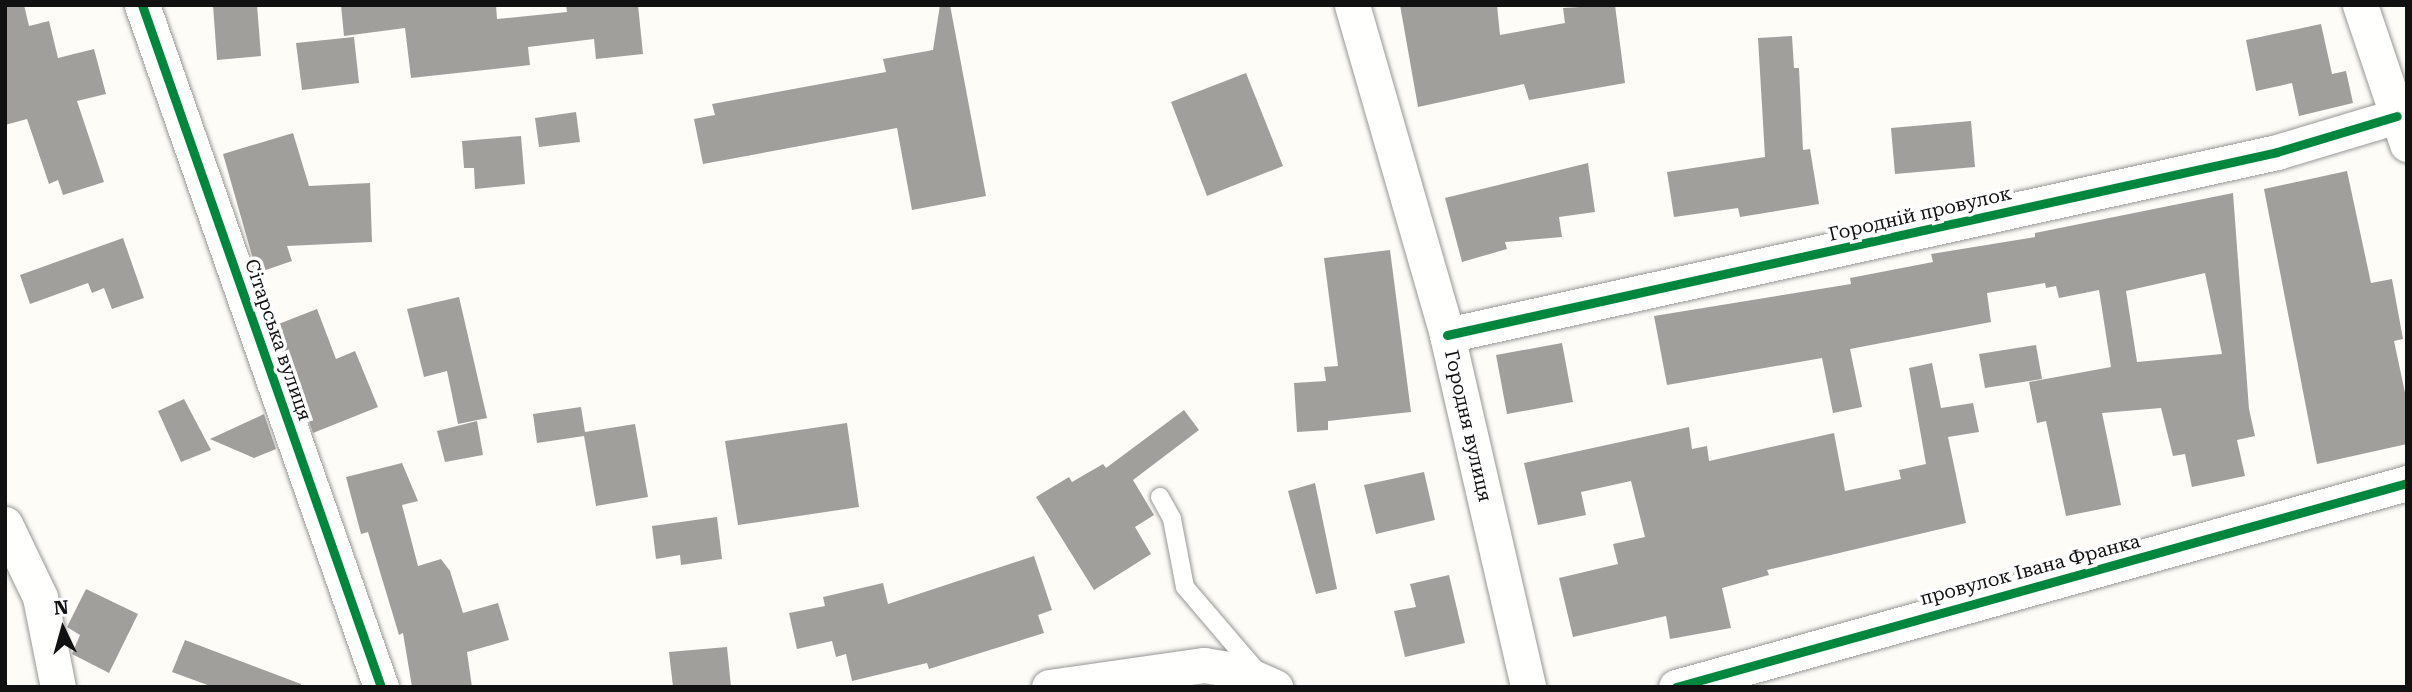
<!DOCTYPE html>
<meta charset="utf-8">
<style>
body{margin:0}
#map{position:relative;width:2412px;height:692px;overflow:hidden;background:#fdfcf7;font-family:"Roboto Serif",serif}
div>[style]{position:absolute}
.building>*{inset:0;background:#a19f9c}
.roads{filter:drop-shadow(0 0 2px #979795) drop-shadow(0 0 2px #979795)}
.lane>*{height:18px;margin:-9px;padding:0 9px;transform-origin:9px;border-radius:9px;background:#fffffe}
.street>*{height:35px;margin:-17.5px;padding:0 17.5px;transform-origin:17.5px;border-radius:17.5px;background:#fffffe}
.cycleway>*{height:9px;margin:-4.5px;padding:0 4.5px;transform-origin:4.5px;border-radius:4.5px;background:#00873e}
span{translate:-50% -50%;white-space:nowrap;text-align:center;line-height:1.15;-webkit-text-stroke:7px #fff;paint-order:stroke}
.street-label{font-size:19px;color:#111}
.frame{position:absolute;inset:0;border:7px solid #111;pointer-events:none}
.north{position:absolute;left:28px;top:594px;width:70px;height:70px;-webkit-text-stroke:5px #fff;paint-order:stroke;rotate:355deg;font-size:19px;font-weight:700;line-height:28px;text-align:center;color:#111}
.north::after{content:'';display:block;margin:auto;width:24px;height:32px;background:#111;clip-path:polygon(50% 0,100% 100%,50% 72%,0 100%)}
</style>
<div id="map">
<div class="building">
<div style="clip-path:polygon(5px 5px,24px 5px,29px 26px,49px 21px,58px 58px,94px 49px,106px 94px,77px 101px,104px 182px,63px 195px,58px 180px,49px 184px,27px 119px,5px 125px)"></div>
<div style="clip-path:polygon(213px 5px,257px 5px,261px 56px,217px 60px)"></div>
<div style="clip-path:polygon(341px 5px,496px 5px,497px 19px,567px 12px,566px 5px,638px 5px,643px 54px,596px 59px,594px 39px,528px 47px,530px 65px,411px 78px,405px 28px,344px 36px)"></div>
<div style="clip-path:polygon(940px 5px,950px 5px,986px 196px,912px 210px,897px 128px,703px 164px,694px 119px,715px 115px,712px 104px,886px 72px,883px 59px,933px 50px)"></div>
<div style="clip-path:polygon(1400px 5px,1497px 5px,1500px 35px,1565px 23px,1563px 8px,1615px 5px,1625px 83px,1529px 100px,1524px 84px,1418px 107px)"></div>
<div style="clip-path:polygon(2321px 24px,2332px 74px,2346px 71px,2353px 103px,2299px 116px,2292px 83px,2256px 91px,2246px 40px)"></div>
<div style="clip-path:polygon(1792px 36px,1794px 68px,1799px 68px,1803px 150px,1810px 149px,1819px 204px,1740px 217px,1738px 208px,1674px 217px,1667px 172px,1765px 157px,1758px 38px)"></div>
<div style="clip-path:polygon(354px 37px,359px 83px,302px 90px,296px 43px)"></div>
<div style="clip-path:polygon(1246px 73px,1283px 166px,1207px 196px,1171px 102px)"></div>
<div style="clip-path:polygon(576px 112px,580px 142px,539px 147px,535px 118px)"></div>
<div style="clip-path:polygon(1971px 121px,1975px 167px,1895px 174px,1891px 128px)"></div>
<div style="clip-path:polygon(293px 133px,309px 186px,370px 183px,372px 242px,287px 246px,292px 261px,257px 273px,223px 154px)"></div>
<div style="clip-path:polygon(521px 136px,525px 184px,475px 189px,474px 168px,464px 168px,462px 141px)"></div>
<div style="clip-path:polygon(1588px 163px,1595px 212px,1559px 217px,1562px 237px,1505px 242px,1507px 249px,1462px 262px,1445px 198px)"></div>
<div style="clip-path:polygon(2347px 171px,2371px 283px,2392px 279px,2403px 339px,2394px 341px,2407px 402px,2407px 444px,2317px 464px,2264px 189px)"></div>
<div style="clip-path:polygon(evenodd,2233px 193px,2249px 409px,2255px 436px,2237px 440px,2245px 476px,2192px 487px,2185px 454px,2173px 456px,2161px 408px,2102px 413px,2121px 505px,2066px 516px,2046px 421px,2037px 423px,2029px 382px,2111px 367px,2099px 290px,2059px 298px,2056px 286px,2046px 288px,2045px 283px,1987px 293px,1991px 322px,1850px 349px,1862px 407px,1833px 413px,1822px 358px,1667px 385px,1654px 316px,1851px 284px,1850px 278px,1933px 262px,1931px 254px,2035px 237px,2035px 233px,2233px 193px,2205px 273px,2222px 354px,2137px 362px,2126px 291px,2205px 273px)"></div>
<div style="clip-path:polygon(123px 238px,144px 298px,112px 309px,104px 288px,92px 293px,88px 283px,30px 304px,20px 275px)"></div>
<div style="clip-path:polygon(1390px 250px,1411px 412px,1328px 421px,1328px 430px,1297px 432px,1294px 383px,1326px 381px,1324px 367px,1338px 366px,1324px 258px)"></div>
<div style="clip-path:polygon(459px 297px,487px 418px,458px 424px,447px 371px,424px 377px,407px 309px)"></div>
<div style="clip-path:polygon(317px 309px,336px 359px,355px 351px,378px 407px,313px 433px,276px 325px)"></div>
<div style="clip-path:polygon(1562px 343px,1573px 402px,1507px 414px,1496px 355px)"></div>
<div style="clip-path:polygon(2036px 345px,2042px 379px,1985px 388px,1979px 354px)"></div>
<div style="clip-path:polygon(1932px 363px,1941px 408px,1973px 403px,1979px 432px,1948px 437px,1966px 523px,1767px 570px,1769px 575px,1722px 588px,1731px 628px,1670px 639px,1666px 616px,1573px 637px,1559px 578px,1618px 564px,1613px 544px,1645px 537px,1631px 481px,1581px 492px,1586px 515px,1538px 525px,1524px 463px,1689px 427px,1692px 449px,1707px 446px,1709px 461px,1834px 433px,1845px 491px,1901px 479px,1899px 470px,1926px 464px,1909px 368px)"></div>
<div style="clip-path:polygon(184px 399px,211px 450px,181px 462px,158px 411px)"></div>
<div style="clip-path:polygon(581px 407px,585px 432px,635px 424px,648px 497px,596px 506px,584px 436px,537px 443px,533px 414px)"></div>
<div style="clip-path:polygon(1184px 410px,1199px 430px,1133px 480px,1154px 515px,1135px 527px,1151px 554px,1094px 590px,1036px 497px,1069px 477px,1072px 482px,1103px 464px,1106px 468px)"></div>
<div style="clip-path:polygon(264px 414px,276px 449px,254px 458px,210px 439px)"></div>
<div style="clip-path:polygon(477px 421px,483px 455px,445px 462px,437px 431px)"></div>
<div style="clip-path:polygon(847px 423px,859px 507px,738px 525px,725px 441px)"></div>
<div style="clip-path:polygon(402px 463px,418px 501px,402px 505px,418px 566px,441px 559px,450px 571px,463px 613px,498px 603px,509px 640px,467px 652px,472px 687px,412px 687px,403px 633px,399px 635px,368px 532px,361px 534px,346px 477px)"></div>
<div style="clip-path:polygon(1424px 472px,1435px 520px,1376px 534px,1364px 485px)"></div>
<div style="clip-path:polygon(1315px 483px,1337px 589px,1316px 594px,1288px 491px)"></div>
<div style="clip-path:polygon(717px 517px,722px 559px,681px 565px,680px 555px,656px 559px,652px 526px)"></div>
<div style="clip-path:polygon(1034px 556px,1052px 610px,1038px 615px,1044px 633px,929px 669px,927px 663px,852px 681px,846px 654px,836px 657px,832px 641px,797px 649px,789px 613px,825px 606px,823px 597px,883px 583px,888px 604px)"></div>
<div style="clip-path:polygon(1449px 575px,1465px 643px,1405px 657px,1394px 611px,1416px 607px,1410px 584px)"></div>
<div style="clip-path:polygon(86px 589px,138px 614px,109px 673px,72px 654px,80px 635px,67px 627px)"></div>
<div style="clip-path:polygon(185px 640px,301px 684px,301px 687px,213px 687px,172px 672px)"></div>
<div style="clip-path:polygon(727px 647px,731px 687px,673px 687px,669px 652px)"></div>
</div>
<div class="roads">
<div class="lane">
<div style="left:1160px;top:497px;width:25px;rotate:61deg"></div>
<div style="left:1172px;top:519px;width:69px;rotate:79.2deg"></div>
<div style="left:1185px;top:587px;width:108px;rotate:49.5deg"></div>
</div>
<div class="street">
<div style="left:142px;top:5px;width:723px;rotate:70.69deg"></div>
<div style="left:1352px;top:5px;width:343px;rotate:73.9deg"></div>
<div style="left:1447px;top:335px;width:361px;rotate:77deg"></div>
<div style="left:2360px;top:5px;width:147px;rotate:71.3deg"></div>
<div style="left:1447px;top:335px;width:850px;rotate:-12.43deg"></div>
<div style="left:2277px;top:152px;width:125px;rotate:-16.7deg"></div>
<div style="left:5px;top:524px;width:81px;rotate:64.4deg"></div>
<div style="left:40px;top:597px;width:92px;rotate:78.7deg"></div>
<div style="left:1049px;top:687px;width:157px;rotate:-8.1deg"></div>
<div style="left:1204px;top:665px;width:33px;rotate:9deg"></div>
<div style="left:1237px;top:670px;width:42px;rotate:24.1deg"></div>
<div style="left:1676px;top:687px;width:759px;rotate:-15.59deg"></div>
</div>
</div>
<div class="cycleway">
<div style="left:142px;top:5px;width:723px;rotate:70.69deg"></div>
<div style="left:1447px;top:335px;width:850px;rotate:-12.43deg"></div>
<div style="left:2277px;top:152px;width:125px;rotate:-16.7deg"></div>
<div style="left:1676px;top:687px;width:759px;rotate:-15.59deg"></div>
</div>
<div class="street-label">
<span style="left:1920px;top:214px;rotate:-13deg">Городній провулок</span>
<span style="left:278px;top:340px;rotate:71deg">Сітарська вулиця</span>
<span style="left:1468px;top:426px;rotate:77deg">Городня вулиця</span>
<span style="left:2030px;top:570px;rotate:-15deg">провулок Івана Франка</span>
</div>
<div class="frame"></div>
<div class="north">N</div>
</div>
